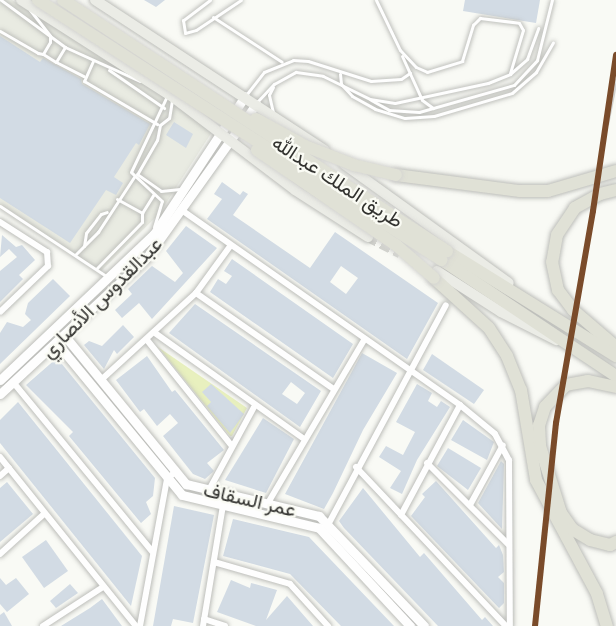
<!DOCTYPE html>
<meta charset="utf-8">
<style>
body{margin:0}
#map{position:relative;width:616px;height:626px;overflow:hidden;background:#f9faf5;font-family:Merriweather,Vazirmatn,serif}
div>[style]{position:absolute}
.built>*{inset:0;background:#e9ebe2}
.green>*{inset:0;background:#e8f0be}
.building>*{inset:0;background:#d2dbe4}
.primary-tunnel>*{height:10px;margin-top:-5px;transform-origin:0;background:repeating-linear-gradient(90deg,#d1d2cd 0 10px,transparent 0 15px)}
.roads{filter:drop-shadow(0 0 2px #bdbeba) drop-shadow(0 0 2px #bdbeba)}
.lane>*{height:3px;margin:-1.5px;padding:0 1.5px;transform-origin:1.5px;border-radius:1.5px;background:#fefefe}
.street>*{height:6px;margin:-3px;padding:0 3px;transform-origin:3px;border-radius:3px;background:#fefefe}
.secondary>*{height:9px;margin:-4.5px;padding:0 4.5px;transform-origin:4.5px;border-radius:4.5px;background:#fefefe}
.primary>*{height:10px;margin:-5px;padding:0 5px;transform-origin:5px;border-radius:5px;background:#ebece6}
.highway>*{height:12px;margin:-6px;padding:0 6px;transform-origin:6px;border-radius:6px;background:#e0e1d6}
.rail>*{height:4px;margin-top:-2px;transform-origin:0;background:repeating-linear-gradient(90deg,#fafbf4 0 4.5px,#d0d0cf 0 9px);box-sizing:border-box;border-block:2px solid #d0d0cf}
.bridges{filter:drop-shadow(0 0 2px #d4d4d1) drop-shadow(0 0 2px #d4d4d1)}
.highway-bridge>*{height:12px;margin:-6px;padding:0 6px;transform-origin:6px;border-radius:6px;background:#e0e1d6}
.rail-1>*{height:6px;margin:-3px;padding:0 3px;transform-origin:3px;border-radius:3px;background:#7a4b2a}
span{translate:-50% -50%;white-space:nowrap;text-align:center;line-height:1.15;-webkit-text-stroke:4.5px #fafbf4;paint-order:stroke}
.street-label{font-size:20px;color:#32322f}
</style>
<div id="map">
<div class="built">
<div style="clip-path:polygon(0 0,12px 0,160px 94px,212px 132px,159px 214px,101px 271px,0 208px)"></div>
</div>
<div class="green">
<div style="clip-path:polygon(158px 347px,247px 408px,232px 436px,230px 436px)"></div>
</div>
<div class="building">
<div style="clip-path:polygon(144px 0,165px 0,156px 7px)"></div>
<div style="clip-path:polygon(465px 0,540px 0,536px 23px,463px 11px)"></div>
<div style="clip-path:polygon(0 36px,40px 62px,43px 58px,81px 79px,82px 84px,150px 124px,139px 145px,136px 143px,114px 177px,123px 183px,116px 195px,106px 190px,70px 243px,0 198px)"></div>
<div style="clip-path:polygon(174px 122px,193px 134px,186px 148px,166px 135px)"></div>
<div style="clip-path:polygon(evenodd,222px 182px,240px 195px,243px 191px,248px 194px,233px 215px,310px 268px,335px 232px,438px 303px,407px 359px,207px 219px,222px 199px,214px 194px,222px 182px,341px 266px,358px 278px,346px 294px,330px 282px,341px 266px)"></div>
<div style="clip-path:polygon(186px 226px,217px 248px,152px 319px,139px 303px,122px 318px,115px 310px,132px 294px,128px 289px,152px 266px,175px 282px,183px 273px,166px 251px)"></div>
<div style="clip-path:polygon(2px 235px,16px 247px,22px 245px,35px 260px,19px 275px,23px 279px,0 302px,0 271px,17px 257px,9px 249px,0 257px)"></div>
<div style="clip-path:polygon(232px 259px,353px 344px,333px 378px,210px 292px,218px 279px,226px 284px,232px 276px,224px 271px)"></div>
<div style="clip-path:polygon(53px 279px,70px 296px,0 364px,0 333px,7px 322px,23px 327px,31px 320px,25px 314px,28px 303px)"></div>
<div style="clip-path:polygon(evenodd,195px 304px,321px 391px,300px 427px,169px 333px,195px 304px,291px 382px,305px 393px,297px 404px,282px 394px,291px 382px)"></div>
<div style="clip-path:polygon(123px 325px,134px 337px,117px 354px,114px 350px,104px 369px,84px 345px,89px 341px,102px 346px)"></div>
<div style="clip-path:polygon(362px 353px,397px 373px,363px 430px,333px 493px,324px 509px,285px 494px)"></div>
<div style="clip-path:polygon(432px 354px,484px 390px,474px 404px,423px 370px)"></div>
<div style="clip-path:polygon(147px 356px,172px 392px,175px 390px,224px 450px,207px 463px,214px 471px,205px 479px,193px 474px,163px 436px,178px 423px,170px 414px,157px 426px,144px 409px,140px 412px,116px 380px)"></div>
<div style="clip-path:polygon(57px 358px,155px 478px,153px 496px,146px 502px,151px 514px,141px 523px,69px 436px,73px 432px,26px 385px)"></div>
<div style="clip-path:polygon(211px 384px,244px 414px,230px 433px,207px 406px,211px 402px,202px 392px)"></div>
<div style="clip-path:polygon(417px 384px,432px 393px,428px 401px,437px 407px,441px 401px,450px 407px,417px 460px,402px 494px,390px 488px,401px 471px,379px 457px,386px 446px,403px 455px,415px 432px,396px 422px)"></div>
<div style="clip-path:polygon(18px 402px,142px 556px,131px 606px,0 443px,0 420px)"></div>
<div style="clip-path:polygon(263px 418px,294px 439px,266px 493px,225px 480px)"></div>
<div style="clip-path:polygon(463px 420px,494px 442px,487px 460px,451px 440px)"></div>
<div style="clip-path:polygon(448px 448px,481px 468px,468px 490px,437px 466px)"></div>
<div style="clip-path:polygon(501px 461px,504px 464px,502px 529px,478px 503px)"></div>
<div style="clip-path:polygon(436px 481px,496px 548px,499px 545px,503px 555px,504px 572px,498px 577px,504px 583px,504px 603px,499px 608px,411px 516px,425px 497px,422px 494px)"></div>
<div style="clip-path:polygon(7px 482px,33px 514px,0 542px,0 488px)"></div>
<div style="clip-path:polygon(363px 488px,420px 557px,424px 553px,482px 620px,485px 617px,493px 626px,438px 626px,344px 528px,339px 521px)"></div>
<div style="clip-path:polygon(174px 506px,214px 515px,193px 623px,173px 619px,171px 626px,153px 626px)"></div>
<div style="clip-path:polygon(233px 519px,309px 537px,394px 626px,341px 626px,290px 574px,223px 556px)"></div>
<div style="clip-path:polygon(46px 540px,68px 571px,44px 588px,22px 557px)"></div>
<div style="clip-path:polygon(0 578px,6px 585px,16px 578px,29px 594px,7px 612px,0 604px)"></div>
<div style="clip-path:polygon(231px 580px,250px 588px,251px 583px,277px 590px,266px 620px,287px 596px,313px 626px,256px 626px,217px 612px)"></div>
<div style="clip-path:polygon(70px 584px,78px 593px,56px 608px,50px 601px)"></div>
<div style="clip-path:polygon(102px 599px,122px 626px,61px 626px,90px 608px)"></div>
<div style="clip-path:polygon(4px 612px,12px 626px,0 626px,0 615px)"></div>
</div>
<div class="primary-tunnel">
<div style="left:368px;top:237px;width:36px;rotate:27deg"></div>
</div>
<div class="roads">
<div class="lane">
<div style="left:210px;top:0;width:34px;rotate:143deg"></div>
<div style="left:183px;top:20px;width:13px;rotate:81deg"></div>
<div style="left:185px;top:33px;width:11px;rotate:-15deg"></div>
<div style="left:196px;top:30px;width:54px;rotate:-33.7deg"></div>
<div style="left:376px;top:0;width:55px;rotate:64.4deg"></div>
<div style="left:30px;top:10px;width:33px;rotate:52deg"></div>
<div style="left:50px;top:36px;width:19px;rotate:36deg"></div>
<div style="left:65px;top:47px;width:82px;rotate:24.4deg"></div>
<div style="left:213px;top:17px;width:82px;rotate:33.1deg"></div>
<div style="left:0;top:31px;width:44px;rotate:30.1deg"></div>
<div style="left:38px;top:53px;width:5px;rotate:11deg"></div>
<div style="left:43px;top:54px;width:14px;rotate:-60deg"></div>
<div style="left:50px;top:42px;width:6px;rotate:-90deg"></div>
<div style="left:50px;top:36px;width:61px;rotate:-143.7deg"></div>
<div style="left:65px;top:47px;width:17px;rotate:121deg"></div>
<div style="left:56px;top:62px;width:31px;rotate:27deg"></div>
<div style="left:400px;top:50px;width:23px;rotate:47deg"></div>
<div style="left:416px;top:67px;width:12px;rotate:24deg"></div>
<div style="left:427px;top:72px;width:37px;rotate:-17deg"></div>
<div style="left:462px;top:61px;width:38px;rotate:-73deg"></div>
<div style="left:473px;top:25px;width:10px;rotate:-45deg"></div>
<div style="left:480px;top:18px;width:39px;rotate:7deg"></div>
<div style="left:519px;top:23px;width:8px;rotate:60deg"></div>
<div style="left:523px;top:30px;width:45px;rotate:106.8deg"></div>
<div style="left:43px;top:54px;width:15px;rotate:32deg"></div>
<div style="left:402px;top:56px;width:48px;rotate:65.6deg"></div>
<div style="left:422px;top:100px;width:14px;rotate:36deg"></div>
<div style="left:93px;top:61px;width:22px;rotate:114deg"></div>
<div style="left:84px;top:81px;width:85px;rotate:30.5deg"></div>
<div style="left:109px;top:70px;width:67px;rotate:34.6deg"></div>
<div style="left:340px;top:74px;width:10px;rotate:84deg"></div>
<div style="left:341px;top:84px;width:16px;rotate:47deg"></div>
<div style="left:352px;top:96px;width:26px;rotate:29deg"></div>
<div style="left:375px;top:109px;width:31px;rotate:17deg"></div>
<div style="left:405px;top:118px;width:29px;rotate:-4deg"></div>
<div style="left:434px;top:116px;width:81px;rotate:-16.4deg"></div>
<div style="left:512px;top:93px;width:32px;rotate:-41deg"></div>
<div style="left:536px;top:72px;width:34px;rotate:-60deg"></div>
<div style="left:273px;top:87px;width:9px;rotate:117deg"></div>
<div style="left:269px;top:95px;width:17px;rotate:77deg"></div>
<div style="left:246px;top:95px;width:29px;rotate:-52deg"></div>
<div style="left:264px;top:72px;width:31px;rotate:-22deg"></div>
<div style="left:293px;top:60px;width:15px;rotate:4deg"></div>
<div style="left:308px;top:61px;width:66px;rotate:17.6deg"></div>
<div style="left:371px;top:81px;width:30px;rotate:-4deg"></div>
<div style="left:401px;top:79px;width:11px;rotate:-34deg"></div>
<div style="left:172px;top:100px;width:18px;rotate:99deg"></div>
<div style="left:169px;top:118px;width:11px;rotate:142deg"></div>
<div style="left:160px;top:125px;width:15px;rotate:101deg"></div>
<div style="left:157px;top:140px;width:39px;rotate:120deg"></div>
<div style="left:137px;top:174px;width:29px;rotate:35deg"></div>
<div style="left:161px;top:191px;width:19px;rotate:-6deg"></div>
<div style="left:371px;top:100px;width:21px;rotate:29deg"></div>
<div style="left:389px;top:110px;width:30px;rotate:4deg"></div>
<div style="left:419px;top:112px;width:99px;rotate:-15.9deg"></div>
<div style="left:514px;top:85px;width:34px;rotate:-47deg"></div>
<div style="left:537px;top:60px;width:62px;rotate:-76deg"></div>
<div style="left:257px;top:102px;width:25px;rotate:-47deg"></div>
<div style="left:274px;top:84px;width:25px;rotate:-29deg"></div>
<div style="left:296px;top:72px;width:27px;rotate:8deg"></div>
<div style="left:323px;top:76px;width:52px;rotate:26.1deg"></div>
<div style="left:370px;top:99px;width:25px;rotate:9deg"></div>
<div style="left:395px;top:103px;width:95px;rotate:-12.1deg"></div>
<div style="left:488px;top:83px;width:24px;rotate:-22deg"></div>
<div style="left:510px;top:74px;width:23px;rotate:-41deg"></div>
<div style="left:527px;top:59px;width:33px;rotate:-70deg"></div>
<div style="left:117px;top:199px;width:29px;rotate:29deg"></div>
<div style="left:0;top:206px;width:127px;rotate:33.4deg"></div>
<div style="left:154px;top:227px;width:27px;rotate:-73deg"></div>
<div style="left:162px;top:201px;width:42px;rotate:-136.9deg"></div>
<div style="left:131px;top:172px;width:84px;rotate:-64.7deg"></div>
<div style="left:84px;top:246px;width:13px;rotate:-81deg"></div>
<div style="left:86px;top:233px;width:24px;rotate:-52deg"></div>
<div style="left:101px;top:214px;width:6px;rotate:-18deg"></div>
<div style="left:75px;top:255px;width:33px;rotate:-45deg"></div>
<div style="left:98px;top:232px;width:66px;rotate:-56.8deg"></div>
<div style="left:97px;top:268px;width:64px;rotate:-45.6deg"></div>
<div style="left:142px;top:222px;width:9px;rotate:-90deg"></div>
<div style="left:142px;top:213px;width:22px;rotate:-58deg"></div>
</div>
<div class="street">
<div style="left:183px;top:211px;width:338px;rotate:35deg"></div>
<div style="left:460px;top:405px;width:45px;rotate:39.6deg"></div>
<div style="left:495px;top:434px;width:30px;rotate:62deg"></div>
<div style="left:509px;top:460px;width:166px;rotate:89.7deg"></div>
<div style="left:0;top:222px;width:56px;rotate:32.6deg"></div>
<div style="left:47px;top:252px;width:14px;rotate:86deg"></div>
<div style="left:48px;top:266px;width:66px;rotate:136.2deg"></div>
<div style="left:196px;top:293px;width:166px;rotate:34.9deg"></div>
<div style="left:155px;top:333px;width:181px;rotate:35.4deg"></div>
<div style="left:147px;top:340px;width:136px;rotate:51.3deg"></div>
<div style="left:101px;top:380px;width:129px;rotate:-42.5deg"></div>
<div style="left:196px;top:293px;width:59px;rotate:-53.9deg"></div>
<div style="left:13px;top:382px;width:219px;rotate:50.6deg"></div>
<div style="left:0;top:457px;width:217px;rotate:51.2deg"></div>
<div style="left:427px;top:463px;width:115px;rotate:45deg"></div>
<div style="left:356px;top:467px;width:219px;rotate:46.7deg"></div>
<div style="left:0;top:476px;width:12px;rotate:-42deg"></div>
<div style="left:209px;top:490px;width:94px;rotate:-61.5deg"></div>
<div style="left:268px;top:503px;width:189px;rotate:-59.5deg"></div>
<div style="left:470px;top:505px;width:68px;rotate:-61.2deg"></div>
<div style="left:401px;top:515px;width:125px;rotate:-61.8deg"></div>
<div style="left:329px;top:523px;width:247px;rotate:-61.8deg"></div>
<div style="left:0;top:554px;width:59px;rotate:-42.3deg"></div>
<div style="left:214px;top:562px;width:79px;rotate:16.1deg"></div>
<div style="left:290px;top:584px;width:57px;rotate:47.9deg"></div>
<div style="left:204px;top:619px;width:22px;rotate:18deg"></div>
<div style="left:43px;top:626px;width:72px;rotate:-33deg"></div>
<div style="left:140px;top:626px;width:149px;rotate:-79.6deg"></div>
<div style="left:167px;top:479px;width:11px;rotate:-41deg"></div>
<div style="left:203px;top:626px;width:123px;rotate:-80.6deg"></div>
</div>
<div class="secondary">
<div style="left:64px;top:335px;width:193px;rotate:50.7deg"></div>
<div style="left:186px;top:484px;width:137px;rotate:13.5deg"></div>
<div style="left:319px;top:516px;width:152px;rotate:46.3deg"></div>
<div style="left:56px;top:342px;width:198px;rotate:50.5deg"></div>
<div style="left:182px;top:495px;width:141px;rotate:13.5deg"></div>
<div style="left:319px;top:528px;width:134px;rotate:47.1deg"></div>
<div style="left:0;top:380px;width:212px;rotate:-43.5deg"></div>
<div style="left:154px;top:234px;width:165px;rotate:-56.6deg"></div>
<div style="left:0;top:394px;width:201px;rotate:-43deg"></div>
<div style="left:147px;top:257px;width:188px;rotate:-54.5deg"></div>
</div>
<div class="primary">
<div style="left:21px;top:0;width:182px;rotate:32.6deg"></div>
<div style="left:174px;top:98px;width:152px;rotate:37.2deg"></div>
<div style="left:295px;top:190px;width:87px;rotate:32.8deg"></div>
<div style="left:95px;top:0;width:274px;rotate:33.2deg"></div>
<div style="left:344px;top:164px;width:203px;rotate:35.8deg"></div>
<div style="left:437px;top:271px;width:76px;rotate:32.6deg"></div>
<div style="left:501px;top:312px;width:62px;rotate:27deg"></div>
</div>
<div class="highway">
<div style="left:396px;top:175px;width:125px;rotate:7.4deg"></div>
<div style="left:520px;top:191px;width:28px"></div>
<div style="left:548px;top:191px;width:71px;rotate:-16.4deg"></div>
<div style="left:616px;top:190px;width:16px;rotate:166deg"></div>
<div style="left:600px;top:194px;width:29px;rotate:151deg"></div>
<div style="left:575px;top:208px;width:32px;rotate:124deg"></div>
<div style="left:557px;top:235px;width:27px;rotate:100deg"></div>
<div style="left:552px;top:262px;width:29px;rotate:78deg"></div>
<div style="left:558px;top:290px;width:25px;rotate:53deg"></div>
<div style="left:573px;top:310px;width:57px;rotate:40.7deg"></div>
<div style="left:447px;top:251px;width:199px;rotate:31.9deg"></div>
<div style="left:442px;top:260px;width:209px;rotate:33.7deg"></div>
<div style="left:434px;top:278px;width:74px;rotate:42.3deg"></div>
<div style="left:489px;top:328px;width:33px;rotate:57deg"></div>
<div style="left:507px;top:356px;width:37px;rotate:68deg"></div>
<div style="left:521px;top:390px;width:91px;rotate:80.5deg"></div>
<div style="left:536px;top:480px;width:129px;rotate:61.8deg"></div>
<div style="left:597px;top:594px;width:34px;rotate:73deg"></div>
<div style="left:616px;top:387px;width:29px;rotate:-168deg"></div>
<div style="left:588px;top:381px;width:22px;rotate:170deg"></div>
<div style="left:566px;top:385px;width:30px;rotate:134deg"></div>
<div style="left:545px;top:407px;width:19px;rotate:108deg"></div>
<div style="left:539px;top:425px;width:21px;rotate:87deg"></div>
<div style="left:540px;top:446px;width:70px;rotate:72.6deg"></div>
<div style="left:561px;top:513px;width:19px;rotate:55deg"></div>
<div style="left:572px;top:529px;width:21px;rotate:31deg"></div>
<div style="left:590px;top:540px;width:21px;rotate:14deg"></div>
<div style="left:610px;top:545px;width:7px;rotate:-27deg"></div>
</div>
</div>
<div class="rail">
<div style="left:607px;top:125px;width:47px;rotate:-78.9deg"></div>
</div>
<div class="bridges">
<div class="highway-bridge">
<div style="left:38px;top:0;width:480px;rotate:32.8deg"></div>
<div style="left:63px;top:0;width:459px;rotate:33.2deg"></div>
<div style="left:256px;top:119px;width:56px;rotate:28.9deg"></div>
<div style="left:305px;top:146px;width:53px;rotate:21.2deg"></div>
<div style="left:354px;top:165px;width:43px;rotate:13.4deg"></div>
<div style="left:257px;top:150px;width:168px;rotate:34.4deg"></div>
<div style="left:396px;top:245px;width:50px;rotate:41deg"></div>
</div>
</div>
<div class="rail-1">
<div style="left:535px;top:626px;width:204px;rotate:-84.1deg"></div>
<div style="left:556px;top:423px;width:215px;rotate:-80.1deg"></div>
<div style="left:593px;top:211px;width:158px;rotate:-81.6deg"></div>
</div>
<div class="street-label">
<span style="left:338px;top:181px;rotate:33deg">طريق الملك عبدالله</span>
<span style="left:101px;top:297px;rotate:-45deg">عبدالقدوس الأنصاري</span>
<span style="left:250px;top:499px;rotate:13deg">عمر السقاف</span>
</div>
</div>
